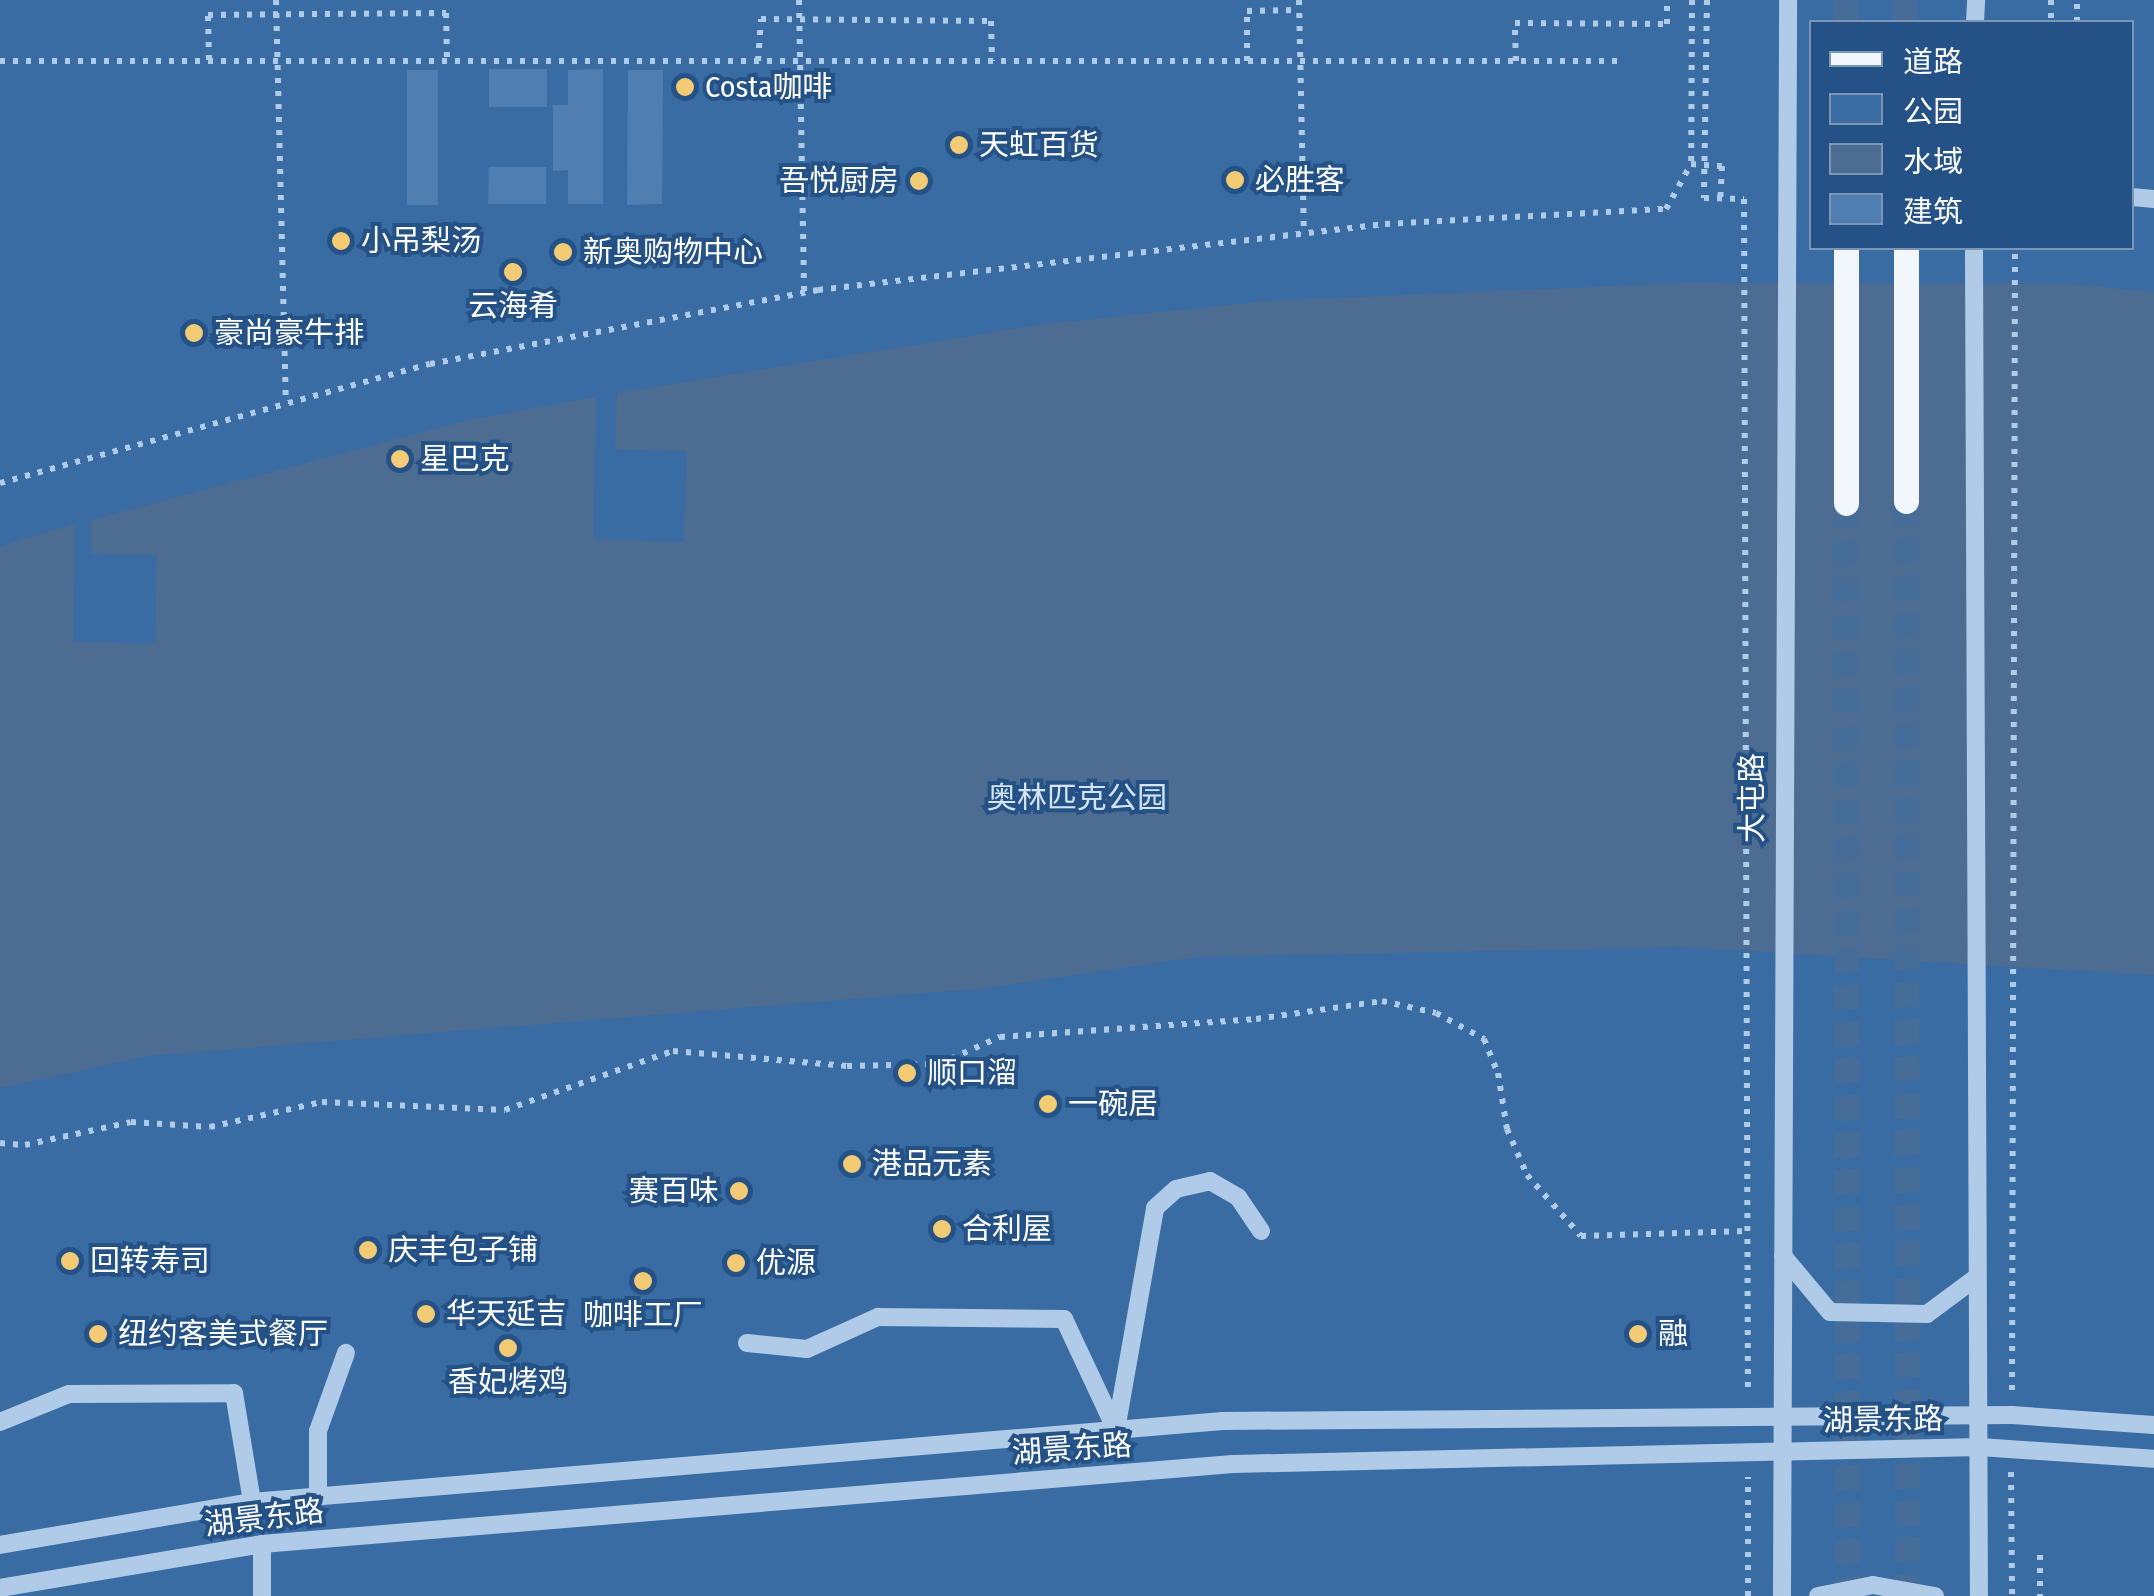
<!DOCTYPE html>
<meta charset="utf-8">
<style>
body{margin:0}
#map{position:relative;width:2154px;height:1596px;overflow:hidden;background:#255286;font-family:"Fira Sans Condensed","Noto Sans SC",sans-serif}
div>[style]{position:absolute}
.green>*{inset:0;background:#396ca3}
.water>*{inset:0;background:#4c6c91}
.building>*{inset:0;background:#517eb0}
.major-tunnel>*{height:25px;margin-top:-12.5px;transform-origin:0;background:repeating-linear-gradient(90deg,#466c98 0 25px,transparent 0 37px)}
.path>*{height:6px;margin-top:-3px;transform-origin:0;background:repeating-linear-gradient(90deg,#b0cbe8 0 5px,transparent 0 13px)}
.minor>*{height:18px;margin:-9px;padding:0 9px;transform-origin:9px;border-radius:9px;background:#b0cbe8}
.major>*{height:25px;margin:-12.5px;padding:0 12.5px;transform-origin:12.5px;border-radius:12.5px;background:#f2f7fe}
.path-bridge>*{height:6px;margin-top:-3px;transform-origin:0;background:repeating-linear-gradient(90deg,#b0cbe8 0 5px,transparent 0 13px)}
.dots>*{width:28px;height:28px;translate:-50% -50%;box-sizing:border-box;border:5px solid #255286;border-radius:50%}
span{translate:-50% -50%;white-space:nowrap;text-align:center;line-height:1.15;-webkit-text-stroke:8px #255286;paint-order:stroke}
.poi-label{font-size:30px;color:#fff}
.left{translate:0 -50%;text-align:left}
.right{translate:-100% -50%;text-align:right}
.park-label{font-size:30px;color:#d4e4f7}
.street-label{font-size:30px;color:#fff}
.legend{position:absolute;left:1809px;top:20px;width:325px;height:230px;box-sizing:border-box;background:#255286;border:2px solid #7c97b6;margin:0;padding:12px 18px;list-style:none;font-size:30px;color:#fff}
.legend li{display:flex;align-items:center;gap:20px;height:50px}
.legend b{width:50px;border:2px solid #7c97b6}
</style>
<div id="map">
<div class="green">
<div style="clip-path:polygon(evenodd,0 0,2154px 0,2154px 1596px,0 1596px,0 0,1812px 22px,2132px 22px,2132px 248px,1812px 248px,1812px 22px)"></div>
</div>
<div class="water">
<div style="clip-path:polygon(1686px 283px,2071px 284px,2154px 292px,2154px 975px,1681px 947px,1197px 957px,986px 988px,147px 1056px,0 1088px,0 546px,75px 524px,73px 642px,155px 644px,157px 555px,91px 554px,91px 520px,465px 421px,596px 397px,593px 539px,684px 542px,687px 451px,615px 449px,617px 393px,1045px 324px,1267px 301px)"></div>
</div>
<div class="building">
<div style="clip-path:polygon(489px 69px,547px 69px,547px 107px,489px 107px)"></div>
<div style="clip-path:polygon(603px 69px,603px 204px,568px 204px,568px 170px,553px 171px,553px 105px,568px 105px,568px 70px)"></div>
<div style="clip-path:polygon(407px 70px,438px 70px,438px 205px,407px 205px)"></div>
<div style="clip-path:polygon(628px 70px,663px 70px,662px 204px,627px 205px)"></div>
<div style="clip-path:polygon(489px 167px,546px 167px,546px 204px,488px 204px)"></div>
</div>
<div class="major-tunnel">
<div style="left:1846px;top:0;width:22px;rotate:90deg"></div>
<div style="left:1905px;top:0;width:22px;rotate:90deg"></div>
<div style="left:1906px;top:501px;width:1095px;rotate:89.9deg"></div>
<div style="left:1846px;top:503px;width:1093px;rotate:89.9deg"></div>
</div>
<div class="path">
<div style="left:1692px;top:0;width:164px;rotate:90.3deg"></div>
<div style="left:1691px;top:164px;width:31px;rotate:4deg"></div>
<div style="left:1722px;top:166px;width:33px;rotate:93deg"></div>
<div style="left:1707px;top:0;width:198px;rotate:90.9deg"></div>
<div style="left:1704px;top:198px;width:40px;rotate:1.4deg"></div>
<div style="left:1744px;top:199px;width:1191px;rotate:89.81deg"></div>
<div style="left:2051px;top:0;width:22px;rotate:90deg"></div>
<div style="left:2077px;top:22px;width:22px;rotate:-90deg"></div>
<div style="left:209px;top:60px;width:45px;rotate:-91.3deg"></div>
<div style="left:208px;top:15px;width:238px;rotate:-0.5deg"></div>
<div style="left:446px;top:13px;width:47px;rotate:88.8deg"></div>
<div style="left:0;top:61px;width:1625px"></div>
<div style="left:758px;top:61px;width:42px;rotate:-85.9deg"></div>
<div style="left:761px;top:19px;width:230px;rotate:0.5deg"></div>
<div style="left:991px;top:21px;width:40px;rotate:88.6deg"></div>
<div style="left:1247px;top:61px;width:50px;rotate:-90deg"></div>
<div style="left:1247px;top:11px;width:52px;rotate:-1.1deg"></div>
<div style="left:1516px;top:61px;width:38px;rotate:-92deg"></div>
<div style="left:1515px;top:23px;width:152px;rotate:0.4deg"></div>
<div style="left:1667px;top:24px;width:24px;rotate:-90deg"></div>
<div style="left:0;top:483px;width:446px;rotate:-15.5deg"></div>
<div style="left:430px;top:364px;width:395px;rotate:-10.8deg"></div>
<div style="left:818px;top:290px;width:571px;rotate:-6.64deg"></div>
<div style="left:1385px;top:224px;width:281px;rotate:-3.1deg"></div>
<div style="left:1666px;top:209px;width:51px;rotate:-60.9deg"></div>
<div style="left:0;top:1143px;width:25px;rotate:5deg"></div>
<div style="left:25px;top:1145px;width:108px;rotate:-12.2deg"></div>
<div style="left:131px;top:1122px;width:79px;rotate:3.6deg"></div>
<div style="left:210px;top:1127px;width:115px;rotate:-12.6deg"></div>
<div style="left:322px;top:1102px;width:183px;rotate:2.5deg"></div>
<div style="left:505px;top:1110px;width:178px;rotate:-19.4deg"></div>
<div style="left:673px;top:1051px;width:175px;rotate:4.9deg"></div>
<div style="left:847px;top:1066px;width:92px;rotate:-1.2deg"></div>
<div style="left:939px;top:1064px;width:67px;rotate:-23.9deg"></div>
<div style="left:1000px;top:1037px;width:257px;rotate:-4deg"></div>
<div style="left:1256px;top:1019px;width:127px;rotate:-8.1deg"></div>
<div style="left:1382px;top:1001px;width:55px;rotate:12.5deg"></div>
<div style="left:1436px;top:1013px;width:55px;rotate:28.4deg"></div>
<div style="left:1484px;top:1039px;width:37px;rotate:68deg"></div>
<div style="left:1498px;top:1073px;width:57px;rotate:80.9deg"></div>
<div style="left:1507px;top:1129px;width:50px;rotate:66.5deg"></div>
<div style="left:1527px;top:1175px;width:81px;rotate:48.5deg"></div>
<div style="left:1581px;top:1236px;width:165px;rotate:-1.7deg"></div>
<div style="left:2012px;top:1390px;width:1142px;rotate:-89.85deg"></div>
<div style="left:2011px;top:1472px;width:124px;rotate:89.5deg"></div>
<div style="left:2040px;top:1555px;width:41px;rotate:90deg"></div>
<div style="left:1748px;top:1596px;width:119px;rotate:-90deg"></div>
</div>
<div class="minor">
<div style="left:1975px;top:22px;width:22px;rotate:-87deg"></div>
<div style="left:2132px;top:197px;width:22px;rotate:5deg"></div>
<div style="left:1974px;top:248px;width:1348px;rotate:89.79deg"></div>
<div style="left:1783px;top:1256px;width:73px;rotate:50deg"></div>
<div style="left:1830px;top:1312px;width:97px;rotate:1.2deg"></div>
<div style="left:1927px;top:1314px;width:62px;rotate:-36.5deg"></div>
<div style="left:747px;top:1343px;width:60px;rotate:5.7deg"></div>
<div style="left:807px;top:1349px;width:78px;rotate:-24.3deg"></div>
<div style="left:878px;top:1317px;width:186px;rotate:0.6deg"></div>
<div style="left:1064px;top:1319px;width:123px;rotate:64.9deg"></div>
<div style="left:0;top:1422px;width:74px;rotate:-22.1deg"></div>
<div style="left:69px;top:1394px;width:165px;rotate:-0.3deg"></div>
<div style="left:234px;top:1393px;width:110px;rotate:80.6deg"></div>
<div style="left:1116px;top:1430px;width:225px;rotate:-80deg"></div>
<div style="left:1155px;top:1208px;width:28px;rotate:-42deg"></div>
<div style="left:1176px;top:1189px;width:35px;rotate:-13deg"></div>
<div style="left:1210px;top:1181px;width:32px;rotate:30deg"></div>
<div style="left:1238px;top:1197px;width:41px;rotate:55.9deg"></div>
<div style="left:318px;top:1496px;width:65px;rotate:-90deg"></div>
<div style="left:318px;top:1431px;width:83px;rotate:-70.3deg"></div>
<div style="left:262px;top:1544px;width:52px;rotate:90deg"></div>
<div style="left:0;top:1545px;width:256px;rotate:-9.7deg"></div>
<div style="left:252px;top:1502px;width:974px;rotate:-4.77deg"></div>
<div style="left:1223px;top:1421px;width:789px;rotate:-0.44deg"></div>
<div style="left:2012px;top:1415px;width:142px;rotate:4deg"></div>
<div style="left:0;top:1588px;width:266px;rotate:-9.5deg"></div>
<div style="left:262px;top:1544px;width:974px;rotate:-4.71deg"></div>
<div style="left:1233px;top:1464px;width:747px;rotate:-1.3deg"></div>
<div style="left:1980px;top:1447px;width:174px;rotate:3.9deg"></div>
<div style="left:1782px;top:1596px;width:1596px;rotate:-89.78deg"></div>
<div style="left:1818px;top:1596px;width:56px;rotate:-11.3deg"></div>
<div style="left:1873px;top:1585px;width:63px;rotate:10.1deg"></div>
</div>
<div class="major">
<div style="left:1906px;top:248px;width:253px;rotate:90deg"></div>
<div style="left:1846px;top:503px;width:255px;rotate:-90deg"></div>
</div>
<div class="path-bridge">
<div style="left:276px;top:0;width:403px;rotate:88.6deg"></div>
<div style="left:799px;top:0;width:292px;rotate:89deg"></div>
<div style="left:1299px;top:0;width:232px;rotate:88.8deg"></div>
</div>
<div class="dots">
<div style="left:685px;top:87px;background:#f2cb74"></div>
<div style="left:959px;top:145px;background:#f2cb74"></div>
<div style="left:1235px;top:180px;background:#f2cb74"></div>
<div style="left:919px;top:181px;background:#f2cb74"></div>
<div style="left:341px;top:241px;background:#f2cb74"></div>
<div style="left:563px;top:252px;background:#f2cb74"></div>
<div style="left:513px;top:272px;background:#f2cb74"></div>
<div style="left:194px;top:333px;background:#f2cb74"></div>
<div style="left:400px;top:459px;background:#f2cb74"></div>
<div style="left:907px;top:1073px;background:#f2cb74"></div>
<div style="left:1048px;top:1104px;background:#f2cb74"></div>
<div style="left:852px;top:1164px;background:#f2cb74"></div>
<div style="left:739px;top:1191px;background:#f2cb74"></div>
<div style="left:942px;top:1229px;background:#f2cb74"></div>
<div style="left:368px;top:1250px;background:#f2cb74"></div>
<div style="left:70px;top:1261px;background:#f2cb74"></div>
<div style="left:736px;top:1263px;background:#f2cb74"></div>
<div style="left:643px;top:1281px;background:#f2cb74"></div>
<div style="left:426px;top:1314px;background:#f2cb74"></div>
<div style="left:98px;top:1334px;background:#f2cb74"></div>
<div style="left:1638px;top:1334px;background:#f2cb74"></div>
<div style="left:508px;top:1348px;background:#f2cb74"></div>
</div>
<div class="poi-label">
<span class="left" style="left:705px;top:87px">Costa咖啡</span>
<span class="left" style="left:979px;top:145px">天虹百货</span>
<span class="left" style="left:1255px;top:180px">必胜客</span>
<span class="right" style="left:899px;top:181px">吾悦厨房</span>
<span class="left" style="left:361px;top:241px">小吊梨汤</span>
<span class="left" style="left:583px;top:252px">新奥购物中心</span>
<span style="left:513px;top:306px">云海肴</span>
<span class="left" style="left:214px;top:333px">豪尚豪牛排</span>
<span class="left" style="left:420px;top:459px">星巴克</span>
<span class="left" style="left:927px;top:1073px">顺口溜</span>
<span class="left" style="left:1068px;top:1104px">一碗居</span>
<span class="left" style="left:872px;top:1164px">港品元素</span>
<span class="right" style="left:719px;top:1191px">赛百味</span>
<span class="left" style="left:962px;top:1229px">合利屋</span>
<span class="left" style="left:388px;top:1250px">庆丰包子铺</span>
<span class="left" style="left:90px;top:1261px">回转寿司</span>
<span class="left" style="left:756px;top:1263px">优源</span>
<span class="left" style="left:446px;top:1314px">华天延吉</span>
<span style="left:643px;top:1315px">咖啡工厂</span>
<span class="left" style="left:118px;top:1334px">纽约客美式餐厅</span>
<span class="left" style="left:1658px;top:1334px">融</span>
<span style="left:508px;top:1382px">香妃烤鸡</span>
</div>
<div class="park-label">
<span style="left:1077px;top:798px">奥林匹克公园</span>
</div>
<div class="street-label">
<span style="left:1752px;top:798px;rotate:-90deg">大屯路</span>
<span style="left:1883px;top:1420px;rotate:-1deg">湖景东路</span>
<span style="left:1072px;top:1449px;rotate:-4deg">湖景东路</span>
<span style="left:264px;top:1518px;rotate:-7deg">湖景东路</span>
</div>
<ul class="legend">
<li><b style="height:12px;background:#f2f7fe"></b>道路</li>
<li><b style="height:28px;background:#396ca3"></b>公园</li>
<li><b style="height:28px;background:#4c6c91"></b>水域</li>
<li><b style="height:28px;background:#517eb0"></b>建筑</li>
</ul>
</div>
